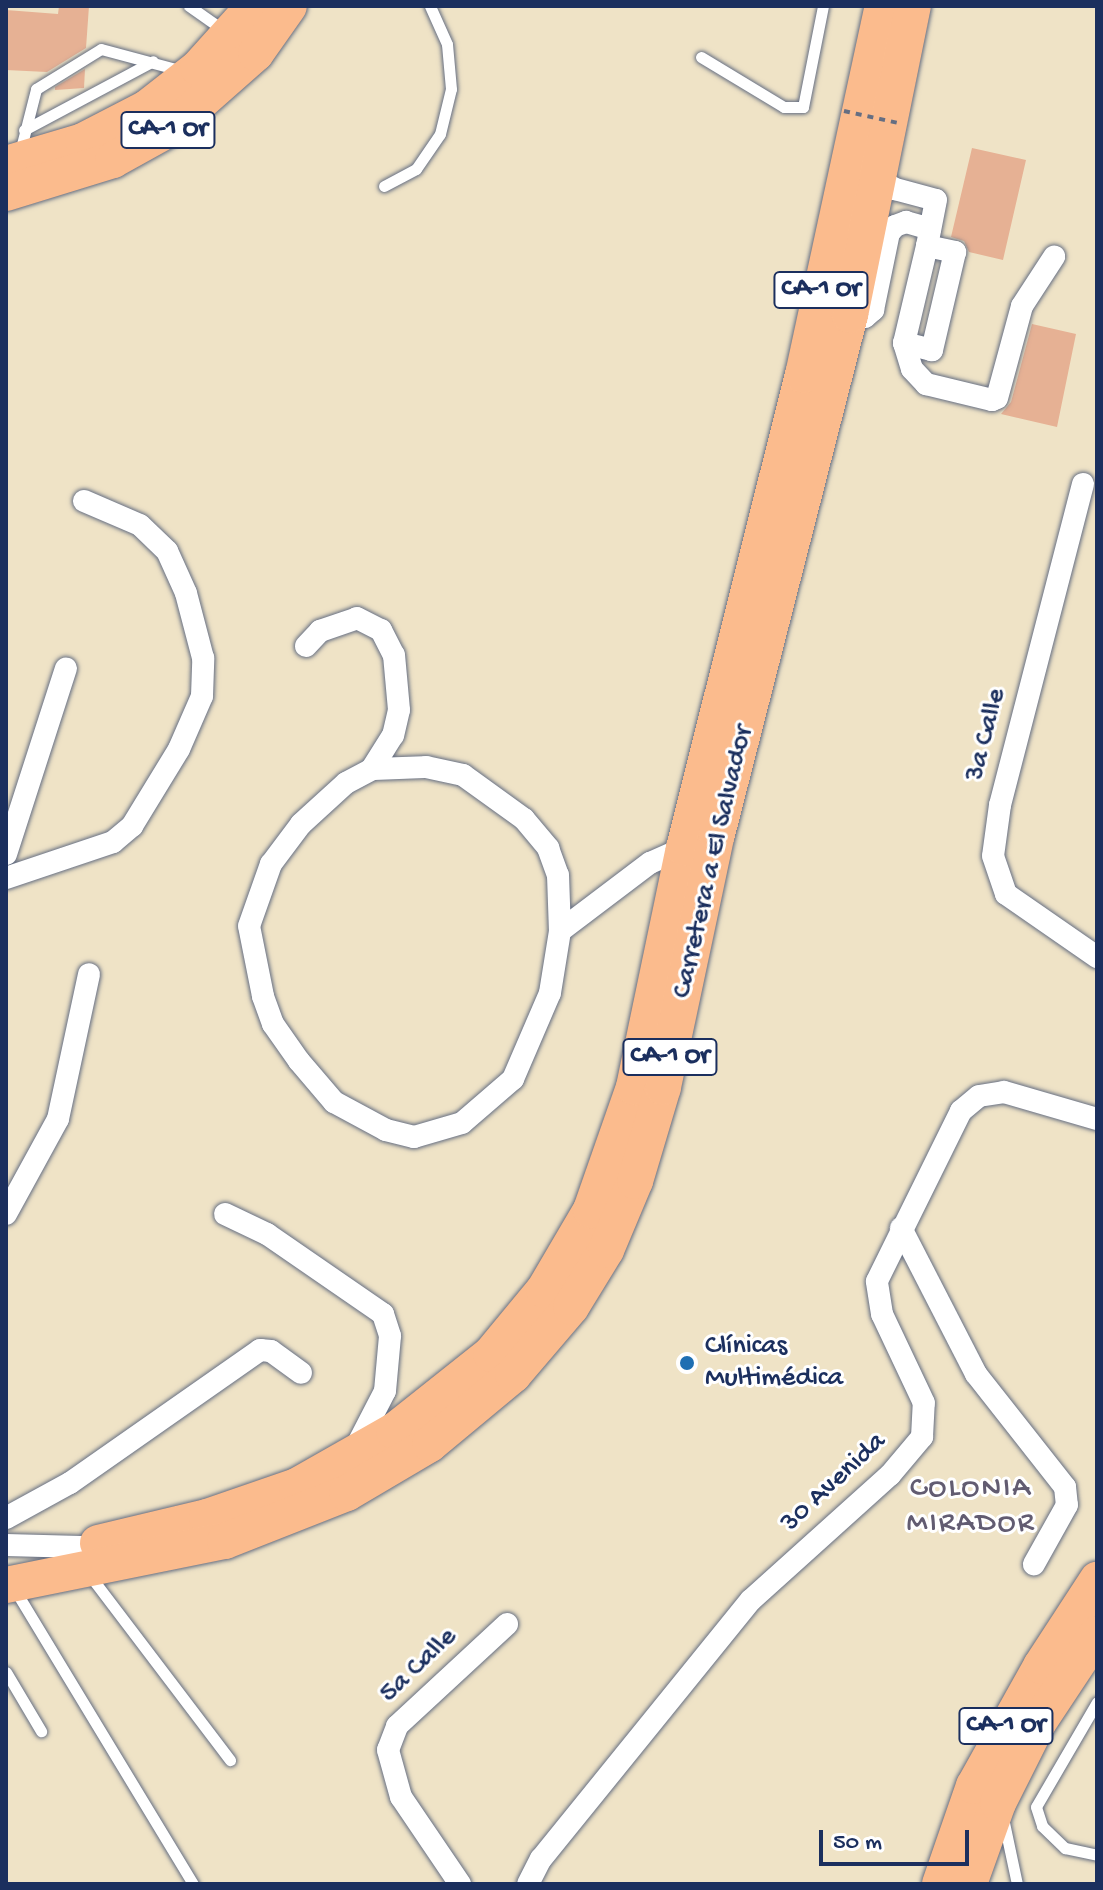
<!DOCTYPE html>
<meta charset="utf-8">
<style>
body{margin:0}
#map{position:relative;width:1103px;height:1890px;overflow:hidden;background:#efe3c6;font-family:"Gochi Hand",sans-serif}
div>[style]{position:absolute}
.building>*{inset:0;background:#e6b194}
.roads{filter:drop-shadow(0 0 2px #656e82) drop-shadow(0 0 2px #656e82)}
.service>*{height:11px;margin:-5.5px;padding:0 5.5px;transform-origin:5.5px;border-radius:5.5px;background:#fff}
.minor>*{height:22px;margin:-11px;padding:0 11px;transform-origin:11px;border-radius:11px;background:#fff}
.trunk>*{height:36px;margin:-18px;padding:0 18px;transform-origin:18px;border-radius:18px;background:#fbbb8d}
.path-bridge>*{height:4px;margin-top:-2px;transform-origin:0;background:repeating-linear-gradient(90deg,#656e82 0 6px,transparent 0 12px)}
.dots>*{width:22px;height:22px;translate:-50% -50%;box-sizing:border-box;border:4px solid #fff;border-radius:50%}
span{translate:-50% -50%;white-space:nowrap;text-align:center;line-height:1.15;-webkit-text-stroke:6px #fff;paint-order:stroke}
.shield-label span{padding:2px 6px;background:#fff;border:2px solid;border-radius:6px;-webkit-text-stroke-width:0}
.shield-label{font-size:26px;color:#1b2f5e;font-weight:700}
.street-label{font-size:28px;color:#1b2f5e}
.poi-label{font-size:28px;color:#1b2f5e}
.left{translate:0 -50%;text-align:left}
.neighbourhood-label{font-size:30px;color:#625c71;letter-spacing:2px}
.frame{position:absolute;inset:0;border:8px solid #1b2f5e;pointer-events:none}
.scale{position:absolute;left:819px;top:1830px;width:150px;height:36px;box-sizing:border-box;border:4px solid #1b2f5e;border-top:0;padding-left:10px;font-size:24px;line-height:28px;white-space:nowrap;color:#1b2f5e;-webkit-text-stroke:6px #fff;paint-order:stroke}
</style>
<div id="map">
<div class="building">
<div style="clip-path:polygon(59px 6px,89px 6px,86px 48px,47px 72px,6px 70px,6px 10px,58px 14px)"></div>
<div style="clip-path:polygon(85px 69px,84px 88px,55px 90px,55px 87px)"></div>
<div style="clip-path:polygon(972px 148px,1026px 160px,1003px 260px,969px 252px,964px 241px,951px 237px)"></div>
<div style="clip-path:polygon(1032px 324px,1076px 334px,1057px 427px,1001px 414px,1011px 402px)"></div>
</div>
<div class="roads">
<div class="service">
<div style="left:189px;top:6px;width:38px;rotate:35deg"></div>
<div style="left:701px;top:57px;width:97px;rotate:31.1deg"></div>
<div style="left:784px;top:107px;width:19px"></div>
<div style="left:803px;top:107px;width:103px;rotate:-78.8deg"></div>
<div style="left:24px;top:130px;width:146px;rotate:-28.1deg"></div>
<div style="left:20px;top:152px;width:65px;rotate:-75.7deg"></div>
<div style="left:36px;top:89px;width:76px;rotate:-31.6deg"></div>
<div style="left:101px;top:49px;width:85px;rotate:15deg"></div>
<div style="left:384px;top:186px;width:36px;rotate:-28deg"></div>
<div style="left:416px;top:169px;width:42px;rotate:-55.6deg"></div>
<div style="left:440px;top:134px;width:46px;rotate:-76.3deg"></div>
<div style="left:451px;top:89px;width:45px;rotate:-95.1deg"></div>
<div style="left:447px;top:44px;width:42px;rotate:-114.1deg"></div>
<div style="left:88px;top:1573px;width:235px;rotate:52.8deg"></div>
<div style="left:15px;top:1590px;width:344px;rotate:58.8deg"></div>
<div style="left:6px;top:1672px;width:69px;rotate:59.3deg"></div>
<div style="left:1097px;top:1702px;width:121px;rotate:120.2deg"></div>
<div style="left:1036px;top:1807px;width:20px;rotate:72deg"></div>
<div style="left:1042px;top:1826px;width:32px;rotate:44deg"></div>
<div style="left:1065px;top:1848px;width:33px;rotate:12deg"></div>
<div style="left:1003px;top:1818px;width:67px;rotate:78deg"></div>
</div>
<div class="minor">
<div style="left:877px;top:177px;width:22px;rotate:34deg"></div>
<div style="left:895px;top:189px;width:42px;rotate:15deg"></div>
<div style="left:936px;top:200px;width:47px;rotate:101.1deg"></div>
<div style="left:927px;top:246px;width:29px;rotate:12deg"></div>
<div style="left:955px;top:252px;width:101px;rotate:103.2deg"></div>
<div style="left:932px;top:350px;width:29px;rotate:-166deg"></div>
<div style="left:927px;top:246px;width:100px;rotate:103.3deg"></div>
<div style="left:904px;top:343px;width:27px;rotate:73deg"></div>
<div style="left:912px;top:369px;width:21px;rotate:47deg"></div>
<div style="left:926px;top:384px;width:68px;rotate:13.6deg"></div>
<div style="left:992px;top:400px;width:5px;rotate:-22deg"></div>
<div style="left:997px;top:398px;width:95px;rotate:-74.8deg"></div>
<div style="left:1022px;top:306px;width:59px;rotate:-56.9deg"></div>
<div style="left:850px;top:315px;width:15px;rotate:8deg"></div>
<div style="left:865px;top:317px;width:11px;rotate:-41deg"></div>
<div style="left:873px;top:310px;width:79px;rotate:-78.3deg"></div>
<div style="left:889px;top:233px;width:9px;rotate:-49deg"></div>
<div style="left:895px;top:226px;width:12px;rotate:-20deg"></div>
<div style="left:906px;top:222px;width:25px;rotate:16deg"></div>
<div style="left:1083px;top:484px;width:332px;rotate:104.5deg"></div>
<div style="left:1000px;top:805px;width:51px;rotate:97.8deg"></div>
<div style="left:993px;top:856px;width:40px;rotate:71.1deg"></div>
<div style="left:1006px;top:894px;width:111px;rotate:34.7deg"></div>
<div style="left:306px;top:646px;width:21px;rotate:-47deg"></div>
<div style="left:320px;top:631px;width:39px;rotate:-19deg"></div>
<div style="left:357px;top:618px;width:27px;rotate:27deg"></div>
<div style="left:381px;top:630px;width:28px;rotate:63deg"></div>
<div style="left:394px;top:655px;width:55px;rotate:84.8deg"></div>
<div style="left:399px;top:710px;width:26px;rotate:103deg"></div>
<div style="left:393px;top:735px;width:40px;rotate:122deg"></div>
<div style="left:426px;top:767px;width:38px;rotate:12deg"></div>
<div style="left:463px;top:775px;width:75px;rotate:35.8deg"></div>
<div style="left:524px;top:819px;width:38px;rotate:50deg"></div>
<div style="left:548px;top:848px;width:29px;rotate:70deg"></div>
<div style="left:558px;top:875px;width:56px;rotate:88deg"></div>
<div style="left:560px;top:931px;width:63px;rotate:99.2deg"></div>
<div style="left:550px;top:993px;width:94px;rotate:113.3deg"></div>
<div style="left:513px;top:1079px;width:67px;rotate:139.2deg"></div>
<div style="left:462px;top:1123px;width:50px;rotate:163.7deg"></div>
<div style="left:414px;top:1137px;width:29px;rotate:-166deg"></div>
<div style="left:386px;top:1130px;width:59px;rotate:-151.7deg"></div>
<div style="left:334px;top:1102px;width:54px;rotate:-130.5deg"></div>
<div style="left:299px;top:1061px;width:45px;rotate:-125.1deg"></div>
<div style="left:273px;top:1024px;width:30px;rotate:-110deg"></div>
<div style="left:263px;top:996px;width:71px;rotate:-101.3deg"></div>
<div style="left:249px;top:926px;width:66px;rotate:-70.5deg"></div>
<div style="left:271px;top:864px;width:50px;rotate:-53.1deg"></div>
<div style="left:301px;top:824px;width:61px;rotate:-42.3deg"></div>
<div style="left:346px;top:783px;width:30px;rotate:-28deg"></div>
<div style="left:372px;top:769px;width:54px;rotate:-2.1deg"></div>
<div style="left:6px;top:854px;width:195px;rotate:-72.1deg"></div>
<div style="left:6px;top:878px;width:113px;rotate:-18.6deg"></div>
<div style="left:113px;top:842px;width:25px;rotate:-40deg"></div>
<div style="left:132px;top:826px;width:90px;rotate:-58.6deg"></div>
<div style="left:179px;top:749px;width:58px;rotate:-66.5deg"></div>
<div style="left:202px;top:696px;width:38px;rotate:-88deg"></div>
<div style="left:203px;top:658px;width:67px;rotate:-104.7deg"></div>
<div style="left:186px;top:593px;width:46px;rotate:-114.3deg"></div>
<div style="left:167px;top:551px;width:37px;rotate:-136deg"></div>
<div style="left:140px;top:525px;width:61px;rotate:-156.8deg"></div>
<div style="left:560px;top:931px;width:113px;rotate:-37.1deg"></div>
<div style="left:650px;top:863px;width:37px;rotate:-24deg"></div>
<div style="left:6px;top:1214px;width:108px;rotate:-61.3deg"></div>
<div style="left:58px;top:1119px;width:148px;rotate:-77.9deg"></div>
<div style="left:225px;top:1214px;width:47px;rotate:25.5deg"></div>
<div style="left:267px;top:1234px;width:141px;rotate:34.6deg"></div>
<div style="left:383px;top:1314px;width:23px;rotate:72deg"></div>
<div style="left:390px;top:1336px;width:55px;rotate:95.2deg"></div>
<div style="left:385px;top:1391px;width:72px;rotate:117.3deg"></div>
<div style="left:901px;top:1228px;width:164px;rotate:62.8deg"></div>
<div style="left:976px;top:1374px;width:144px;rotate:51.8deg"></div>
<div style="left:1065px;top:1487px;width:18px;rotate:84deg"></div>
<div style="left:1067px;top:1505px;width:68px;rotate:119.2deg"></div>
<div style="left:6px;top:1518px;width:73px;rotate:-28.7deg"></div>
<div style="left:70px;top:1483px;width:232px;rotate:-35deg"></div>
<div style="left:260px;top:1350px;width:11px;rotate:5deg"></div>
<div style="left:271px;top:1351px;width:37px;rotate:36deg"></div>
<div style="left:6px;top:1545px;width:75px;rotate:1.5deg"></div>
<div style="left:460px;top:1884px;width:105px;rotate:-124.1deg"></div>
<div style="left:401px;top:1797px;width:49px;rotate:-105.5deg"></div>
<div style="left:388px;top:1750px;width:26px;rotate:-69deg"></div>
<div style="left:397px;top:1726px;width:150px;rotate:-42.8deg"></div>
<div style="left:528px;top:1884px;width:28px;rotate:-63deg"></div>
<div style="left:541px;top:1859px;width:333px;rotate:-51deg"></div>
<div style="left:751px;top:1600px;width:187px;rotate:-42deg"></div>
<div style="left:890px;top:1475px;width:50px;rotate:-49.9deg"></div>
<div style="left:922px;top:1437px;width:34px;rotate:-87deg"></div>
<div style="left:924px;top:1403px;width:98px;rotate:-115.3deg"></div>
<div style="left:882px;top:1314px;width:33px;rotate:-99deg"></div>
<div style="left:877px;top:1281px;width:190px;rotate:-63.7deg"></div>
<div style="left:961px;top:1111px;width:23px;rotate:-40deg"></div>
<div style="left:979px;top:1096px;width:25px;rotate:-9deg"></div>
<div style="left:1004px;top:1092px;width:97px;rotate:16.2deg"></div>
</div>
<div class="trunk">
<div style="left:6px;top:164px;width:80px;rotate:-16.6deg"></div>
<div style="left:83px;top:141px;width:72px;rotate:-27.3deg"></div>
<div style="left:147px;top:108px;width:65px;rotate:-38.1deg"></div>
<div style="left:198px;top:68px;width:84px;rotate:-47.9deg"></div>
<div style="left:6px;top:193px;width:112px;rotate:-17.1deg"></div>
<div style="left:113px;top:160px;width:66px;rotate:-28.9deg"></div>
<div style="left:171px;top:128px;width:113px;rotate:-41.4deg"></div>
<div style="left:256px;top:53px;width:57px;rotate:-54.9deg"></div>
<div style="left:98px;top:1543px;width:112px;rotate:-13.4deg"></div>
<div style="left:207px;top:1517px;width:95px;rotate:-19deg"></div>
<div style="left:297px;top:1486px;width:112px;rotate:-29.6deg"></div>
<div style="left:394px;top:1431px;width:124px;rotate:-38.4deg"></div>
<div style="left:491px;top:1354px;width:83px;rotate:-50.4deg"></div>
<div style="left:544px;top:1290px;width:93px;rotate:-59.6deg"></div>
<div style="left:591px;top:1210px;width:130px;rotate:-70.7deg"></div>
<div style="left:634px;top:1087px;width:244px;rotate:-78.2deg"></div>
<div style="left:684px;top:848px;width:488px;rotate:-75.9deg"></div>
<div style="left:803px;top:375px;width:378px;rotate:-77.8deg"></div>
<div style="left:6px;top:1585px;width:223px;rotate:-11.4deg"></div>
<div style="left:225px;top:1541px;width:131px;rotate:-21.5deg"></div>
<div style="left:347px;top:1493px;width:96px;rotate:-30.6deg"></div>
<div style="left:430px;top:1444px;width:108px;rotate:-39.7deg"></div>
<div style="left:513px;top:1375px;width:89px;rotate:-49.5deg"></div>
<div style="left:571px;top:1307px;width:67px;rotate:-58.4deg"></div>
<div style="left:606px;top:1250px;width:75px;rotate:-67.2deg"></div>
<div style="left:635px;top:1181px;width:98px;rotate:-73.4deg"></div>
<div style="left:663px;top:1087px;width:259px;rotate:-78deg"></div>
<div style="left:717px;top:834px;width:536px;rotate:-75.63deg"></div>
<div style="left:850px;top:315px;width:315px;rotate:-78.5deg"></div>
<div style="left:940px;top:1884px;width:104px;rotate:-70.9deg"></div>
<div style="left:974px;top:1786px;width:137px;rotate:-60.8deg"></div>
<div style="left:1041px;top:1666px;width:103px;rotate:-56.9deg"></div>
<div style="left:969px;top:1884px;width:86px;rotate:-70.3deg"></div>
<div style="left:998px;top:1803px;width:89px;rotate:-63.4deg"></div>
<div style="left:1038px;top:1723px;width:107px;rotate:-56.5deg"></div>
</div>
</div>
<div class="path-bridge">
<div style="left:844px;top:111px;width:55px;rotate:12.5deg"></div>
</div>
<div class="dots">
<div style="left:687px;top:1363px;background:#1f6fb2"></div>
</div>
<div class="shield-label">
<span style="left:168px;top:130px">CA-1 Or</span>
<span style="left:821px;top:290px">CA-1 Or</span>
<span style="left:670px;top:1057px">CA-1 Or</span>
<span style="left:1006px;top:1726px">CA-1 Or</span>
</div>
<div class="street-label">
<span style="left:987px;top:735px;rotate:-76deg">3a Calle</span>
<span style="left:714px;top:862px;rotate:-77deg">Carretera a El Salvador</span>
<span style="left:834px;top:1483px;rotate:-43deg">30 Avenida</span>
<span style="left:419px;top:1666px;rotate:-44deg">5a Calle</span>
</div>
<div class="poi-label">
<span class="left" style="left:705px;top:1363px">Clínicas<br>Multimédica</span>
</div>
<div class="neighbourhood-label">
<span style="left:971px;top:1507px">COLONIA<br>MIRADOR</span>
</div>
<div class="frame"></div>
<div class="scale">50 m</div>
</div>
